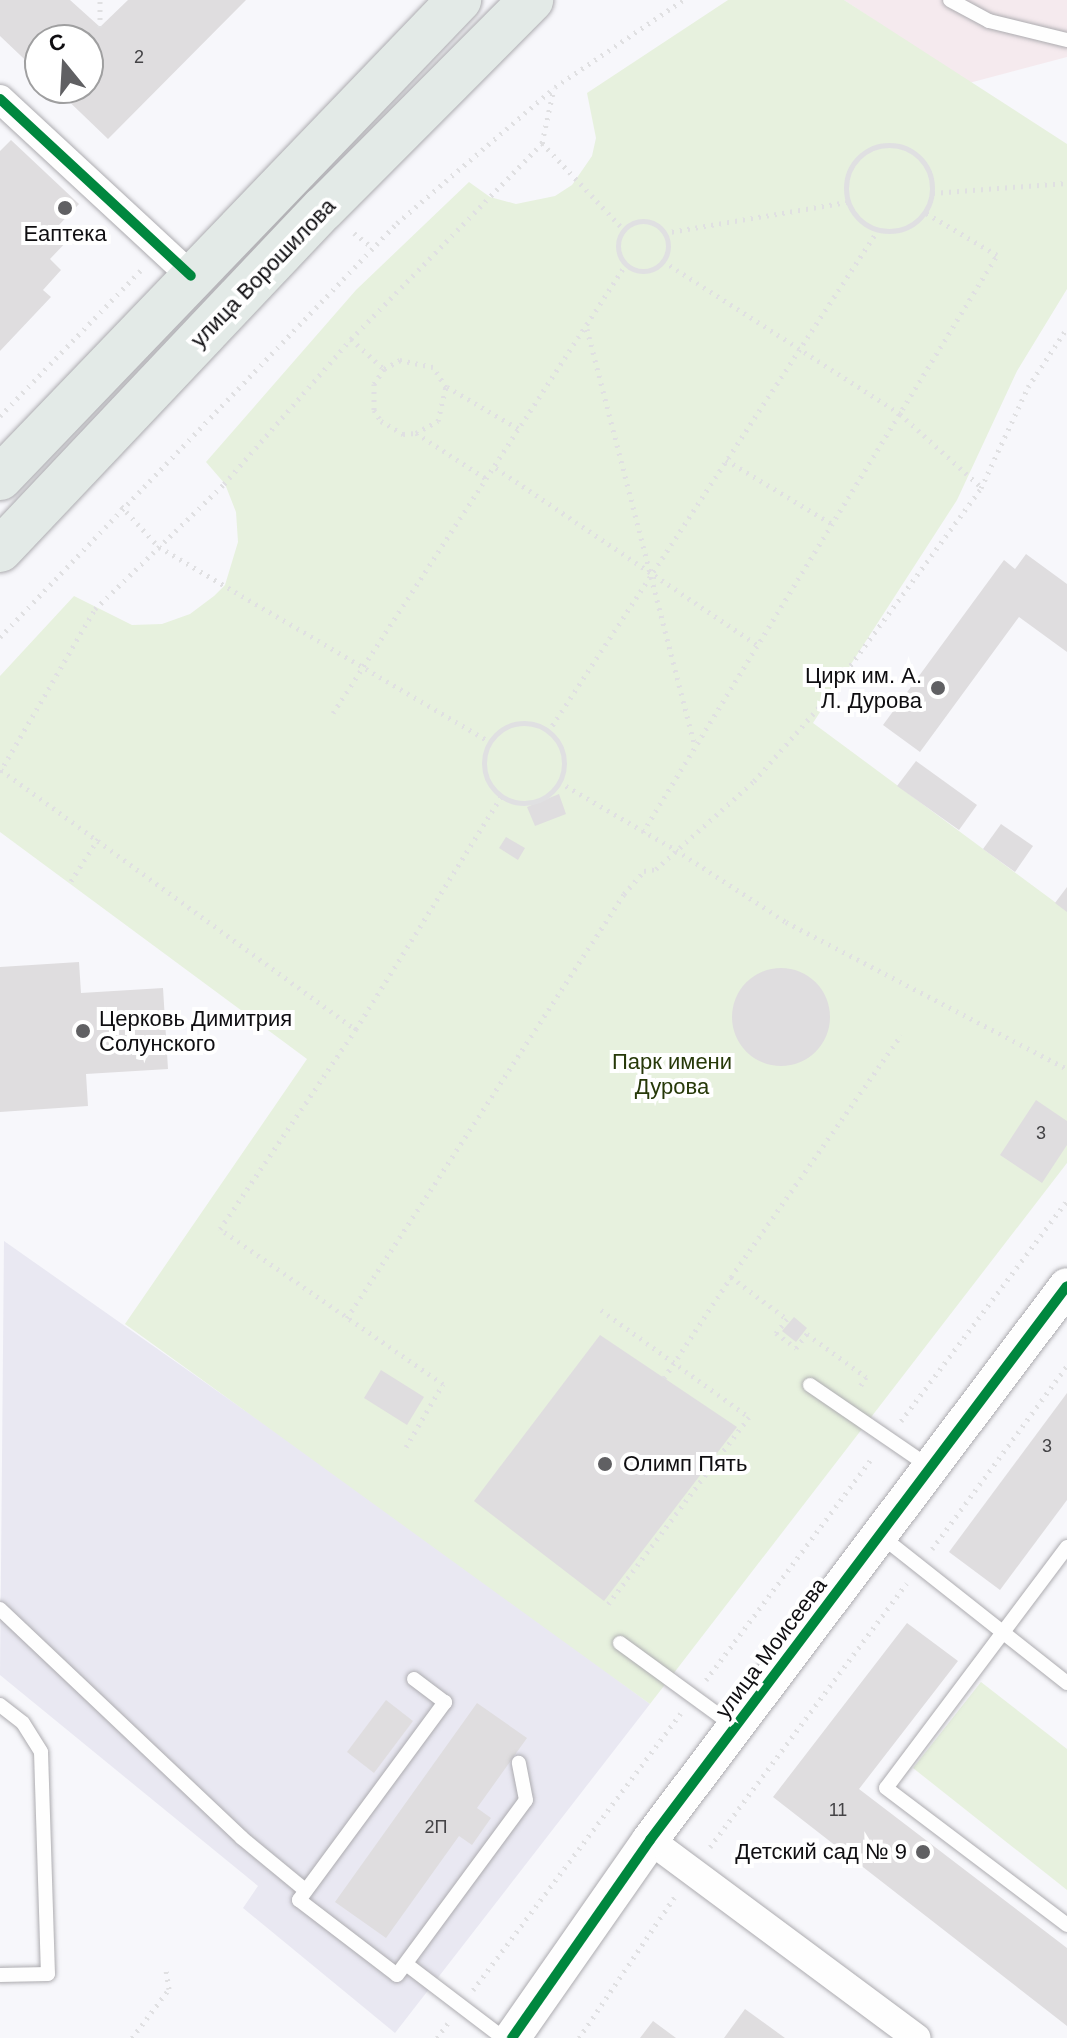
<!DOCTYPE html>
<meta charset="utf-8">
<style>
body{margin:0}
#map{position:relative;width:1067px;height:2038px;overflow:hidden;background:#f7f7fb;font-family:Helvetica,sans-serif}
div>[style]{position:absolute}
.commercial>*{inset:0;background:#f5eaee}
.built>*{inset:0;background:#e9e8f2}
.green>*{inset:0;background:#e7f1de}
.building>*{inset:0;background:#dfdddf}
.round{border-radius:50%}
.path>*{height:5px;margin-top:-2.5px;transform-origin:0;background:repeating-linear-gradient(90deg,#e0e0e2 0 2px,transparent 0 8px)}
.path>.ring{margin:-2.5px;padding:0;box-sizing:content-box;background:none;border:5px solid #e0e0e2;border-radius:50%}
.roads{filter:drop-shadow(0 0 2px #adacb0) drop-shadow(0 0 2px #adacb0)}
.service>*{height:14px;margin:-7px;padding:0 7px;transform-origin:7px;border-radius:7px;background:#fefefe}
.minor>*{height:28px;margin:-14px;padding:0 14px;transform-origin:14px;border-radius:14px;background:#fefefe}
.tertiary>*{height:36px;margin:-18px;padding:0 18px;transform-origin:18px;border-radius:18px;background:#fefefe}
.primary>*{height:44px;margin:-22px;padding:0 22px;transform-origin:22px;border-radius:22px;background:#e3eae7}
.cycleway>*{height:10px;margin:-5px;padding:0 5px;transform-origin:5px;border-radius:5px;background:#00873e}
.dots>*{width:22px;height:22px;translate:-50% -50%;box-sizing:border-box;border:4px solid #fff;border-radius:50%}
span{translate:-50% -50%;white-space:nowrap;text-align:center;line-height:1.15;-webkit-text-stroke:8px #fff;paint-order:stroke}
.number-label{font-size:18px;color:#444346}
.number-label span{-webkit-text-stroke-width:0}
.poi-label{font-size:22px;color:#0f0e11}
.right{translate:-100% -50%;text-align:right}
.left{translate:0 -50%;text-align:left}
.street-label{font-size:22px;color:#0f0e11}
.park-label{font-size:22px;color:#273909}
.north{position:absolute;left:24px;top:24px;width:80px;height:80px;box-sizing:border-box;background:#fff;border:2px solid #9f9fa0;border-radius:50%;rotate:342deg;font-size:22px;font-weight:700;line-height:32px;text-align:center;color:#0f0e11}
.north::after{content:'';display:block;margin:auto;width:28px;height:36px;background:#606063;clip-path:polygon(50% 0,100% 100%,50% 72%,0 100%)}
</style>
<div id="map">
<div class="commercial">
<div style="clip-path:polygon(844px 0,1067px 0,1067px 57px,969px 83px)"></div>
</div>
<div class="built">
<div style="clip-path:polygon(4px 1241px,408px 1525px,650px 1704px,395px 2033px,243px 1908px,258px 1886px,0 1675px)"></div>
</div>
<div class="green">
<div style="clip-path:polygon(728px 0,844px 0,1067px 144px,1067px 289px,1017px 371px,957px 500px,813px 723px,1067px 911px,1067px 1163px,650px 1704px,125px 1324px,307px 1059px,0 832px,0 676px,74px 596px,132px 625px,162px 624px,190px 614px,214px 596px,225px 585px,238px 542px,236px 512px,225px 484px,206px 462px,356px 290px,469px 182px,490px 197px,516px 204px,555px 196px,572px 185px,592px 156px,596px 138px,587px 93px)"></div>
<div style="clip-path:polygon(981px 1682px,1067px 1749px,1067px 1890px,913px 1768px)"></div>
</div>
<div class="building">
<div style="clip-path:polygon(0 0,70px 0,100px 27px,128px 0,246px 0,108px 139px,55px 88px,88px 88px,88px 40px,40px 40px,40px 74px,0 36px)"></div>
<div style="clip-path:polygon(11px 140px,79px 204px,58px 226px,70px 238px,50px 259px,61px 270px,43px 290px,51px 297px,0 351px,0 151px)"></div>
<div style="clip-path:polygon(1026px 554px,1067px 584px,1067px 652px,1019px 617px,920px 752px,883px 725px,1004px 560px,1015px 569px)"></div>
<div style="clip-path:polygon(916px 761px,977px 805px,959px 830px,897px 786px)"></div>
<div style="clip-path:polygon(559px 794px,566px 814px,535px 826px,527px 807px)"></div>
<div style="clip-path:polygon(1001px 824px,1033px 846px,1015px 872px,983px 849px)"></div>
<div style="clip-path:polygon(506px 837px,525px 848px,518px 860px,499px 848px)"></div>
<div style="clip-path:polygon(1067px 887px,1067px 912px,1055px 903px)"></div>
<div style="clip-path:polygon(79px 962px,81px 993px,163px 988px,168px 1069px,86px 1074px,88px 1106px,0 1112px,0 967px)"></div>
<div class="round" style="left:732px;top:968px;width:98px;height:98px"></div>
<div style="clip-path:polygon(1036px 1100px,1067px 1121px,1067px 1145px,1042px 1183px,1000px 1155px)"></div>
<div style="clip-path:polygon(794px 1317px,807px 1328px,796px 1342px,782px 1331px)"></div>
<div style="clip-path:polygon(600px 1335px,737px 1427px,604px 1601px,474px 1501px)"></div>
<div style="clip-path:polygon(381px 1370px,424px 1397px,407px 1425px,364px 1398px)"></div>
<div style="clip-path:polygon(1067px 1393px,1067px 1500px,1000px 1590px,949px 1552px)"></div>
<div style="clip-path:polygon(907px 1623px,958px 1661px,859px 1789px,1067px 1948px,1067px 2026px,773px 1797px)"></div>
<div style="clip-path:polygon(386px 1700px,413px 1721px,374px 1773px,347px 1752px)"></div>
<div style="clip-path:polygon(477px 1703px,527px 1738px,477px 1808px,491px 1818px,472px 1845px,459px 1836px,386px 1938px,335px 1902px)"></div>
<div style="clip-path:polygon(745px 2009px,785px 2038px,724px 2038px)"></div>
<div style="clip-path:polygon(653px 2021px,676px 2038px,640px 2038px)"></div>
</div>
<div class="path">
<div style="left:100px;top:27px;width:27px;rotate:-90deg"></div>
<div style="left:542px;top:143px;width:120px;rotate:46.7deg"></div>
<div class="ring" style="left:846px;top:145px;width:81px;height:81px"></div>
<div style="left:933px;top:193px;width:134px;rotate:-4.3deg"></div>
<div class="ring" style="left:618px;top:221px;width:45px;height:45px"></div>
<div style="left:354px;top:233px;width:23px;rotate:38deg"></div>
<div style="left:664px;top:233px;width:187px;rotate:-9.6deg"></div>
<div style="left:663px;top:261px;width:282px;rotate:32.8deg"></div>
<div style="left:900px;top:414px;width:109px;rotate:42deg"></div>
<div style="left:587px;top:329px;width:428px;rotate:75.5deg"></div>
<div style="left:351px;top:339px;width:45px;rotate:42.3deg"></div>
<div style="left:447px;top:387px;width:86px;rotate:30.2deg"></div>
<div style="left:0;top:416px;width:203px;rotate:-46deg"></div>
<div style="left:416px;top:433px;width:25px;rotate:-29deg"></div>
<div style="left:438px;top:421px;width:35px;rotate:-77deg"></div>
<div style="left:446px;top:387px;width:24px;rotate:-123deg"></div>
<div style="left:433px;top:367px;width:34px;rotate:-168deg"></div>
<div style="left:400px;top:360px;width:18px;rotate:151deg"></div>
<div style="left:384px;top:369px;width:18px;rotate:124deg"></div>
<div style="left:374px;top:384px;width:26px;rotate:90deg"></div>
<div style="left:374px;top:410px;width:13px;rotate:58deg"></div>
<div style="left:381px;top:421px;width:26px;rotate:31deg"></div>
<div style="left:403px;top:434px;width:13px;rotate:-4deg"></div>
<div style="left:416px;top:433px;width:86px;rotate:33.1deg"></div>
<div style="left:726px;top:460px;width:124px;rotate:31.1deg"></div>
<div style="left:496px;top:468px;width:315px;rotate:34.1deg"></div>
<div style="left:121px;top:506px;width:56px;rotate:47.2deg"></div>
<div style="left:159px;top:547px;width:384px;rotate:30.5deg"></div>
<div style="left:0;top:637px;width:574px;rotate:-46.2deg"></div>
<div style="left:397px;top:223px;width:208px;rotate:-40.7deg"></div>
<div style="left:555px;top:87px;width:155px;rotate:-34.2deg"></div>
<div style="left:333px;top:713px;width:536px;rotate:-56.87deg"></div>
<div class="ring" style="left:484px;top:723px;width:75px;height:75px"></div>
<div style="left:548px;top:732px;width:601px;rotate:-56.68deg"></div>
<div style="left:1px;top:770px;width:439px;rotate:36.2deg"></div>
<div style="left:0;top:772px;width:189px;rotate:-59.8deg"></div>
<div style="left:95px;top:609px;width:180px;rotate:-44.1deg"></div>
<div style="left:224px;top:484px;width:193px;rotate:-48.8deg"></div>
<div style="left:351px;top:339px;width:274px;rotate:-45.7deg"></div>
<div style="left:542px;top:143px;width:56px;rotate:-77.7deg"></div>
<div style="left:559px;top:782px;width:135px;rotate:30.2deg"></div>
<div style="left:676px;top:850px;width:131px;rotate:33.2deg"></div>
<div style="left:786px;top:922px;width:317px;rotate:27.6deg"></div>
<div style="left:643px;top:832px;width:677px;rotate:-58.47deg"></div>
<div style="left:997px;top:255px;width:82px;rotate:-149.4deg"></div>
<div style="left:71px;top:881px;width:50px;rotate:-57.3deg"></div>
<div style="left:731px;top:1277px;width:296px;rotate:-54.9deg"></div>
<div style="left:601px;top:1310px;width:183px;rotate:35.9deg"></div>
<div style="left:749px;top:1417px;width:234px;rotate:127deg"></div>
<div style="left:347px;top:1318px;width:506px;rotate:-56.84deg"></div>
<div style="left:624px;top:894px;width:30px;rotate:-49deg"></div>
<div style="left:644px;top:871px;width:12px;rotate:-9deg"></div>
<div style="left:656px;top:869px;width:132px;rotate:-41.9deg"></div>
<div style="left:754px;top:781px;width:103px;rotate:-48.6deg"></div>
<div style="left:822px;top:704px;width:268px;rotate:-53.6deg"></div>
<div style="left:981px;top:488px;width:111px;rotate:-65deg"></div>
<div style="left:1028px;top:387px;width:71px;rotate:-56.5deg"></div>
<div style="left:664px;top:1378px;width:121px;rotate:-56.4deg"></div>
<div style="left:731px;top:1277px;width:70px;rotate:36.9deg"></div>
<div style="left:787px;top:1319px;width:18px;rotate:128deg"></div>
<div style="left:776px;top:1333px;width:25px;rotate:37deg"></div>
<div style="left:796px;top:1348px;width:18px;rotate:-52deg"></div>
<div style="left:807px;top:1334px;width:73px;rotate:36.1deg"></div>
<div style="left:866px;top:1377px;width:15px;rotate:122deg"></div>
<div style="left:901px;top:1421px;width:276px;rotate:-53deg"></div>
<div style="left:406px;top:1447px;width:73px;rotate:-59.6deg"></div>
<div style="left:443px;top:1384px;width:272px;rotate:-145.2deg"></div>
<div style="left:220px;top:1229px;width:242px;rotate:-55.8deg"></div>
<div style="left:356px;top:1029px;width:274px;rotate:-58deg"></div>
<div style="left:932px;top:1549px;width:227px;rotate:-53.6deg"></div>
<div style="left:706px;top:1680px;width:279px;rotate:-53.2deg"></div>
<div style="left:710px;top:1847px;width:329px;rotate:-53.3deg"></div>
<div style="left:473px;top:1990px;width:346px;rotate:-53.1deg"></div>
<div style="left:132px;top:2038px;width:61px;rotate:-52.9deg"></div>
<div style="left:169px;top:1989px;width:18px;rotate:-99deg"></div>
<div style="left:437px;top:2038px;width:19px;rotate:-54deg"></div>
<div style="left:579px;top:2038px;width:173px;rotate:-55.9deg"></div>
</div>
<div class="roads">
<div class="service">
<div style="left:950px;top:0;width:44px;rotate:28.3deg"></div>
<div style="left:989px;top:21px;width:80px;rotate:13.7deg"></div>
<div style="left:810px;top:1385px;width:147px;rotate:34.4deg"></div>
<div style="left:881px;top:1536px;width:237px;rotate:38.3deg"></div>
<div style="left:1067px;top:1547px;width:301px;rotate:126.9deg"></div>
<div style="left:886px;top:1788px;width:227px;rotate:37.1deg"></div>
<div style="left:0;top:1609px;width:333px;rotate:43.4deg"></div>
<div style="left:242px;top:1838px;width:82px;rotate:39.5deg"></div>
<div style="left:620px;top:1643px;width:142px;rotate:36.1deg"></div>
<div style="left:414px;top:1679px;width:39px;rotate:37deg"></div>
<div style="left:445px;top:1702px;width:246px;rotate:126.4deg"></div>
<div style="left:299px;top:1900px;width:123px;rotate:37.4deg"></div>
<div style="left:397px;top:1975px;width:217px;rotate:-53.6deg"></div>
<div style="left:526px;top:1800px;width:38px;rotate:-101deg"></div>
<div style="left:0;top:1705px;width:29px;rotate:38deg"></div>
<div style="left:23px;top:1723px;width:34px;rotate:58deg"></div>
<div style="left:41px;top:1752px;width:222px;rotate:88.2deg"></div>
<div style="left:48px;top:1974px;width:48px;rotate:178.8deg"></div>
<div style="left:406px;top:1964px;width:122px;rotate:37.3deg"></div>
</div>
<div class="minor">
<div style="left:0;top:99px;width:260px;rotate:42.8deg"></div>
<div style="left:650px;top:1840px;width:332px;rotate:36.6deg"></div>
</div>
<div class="tertiary">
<div style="left:512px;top:2038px;width:241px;rotate:-55.1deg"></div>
<div style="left:650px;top:1840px;width:693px;rotate:-53.03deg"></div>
</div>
<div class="primary">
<div style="left:0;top:478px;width:663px;rotate:-46.16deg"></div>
<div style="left:0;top:550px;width:470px;rotate:-46.6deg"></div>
<div style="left:323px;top:209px;width:295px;rotate:-45.1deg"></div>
</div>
</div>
<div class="cycleway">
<div style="left:0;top:99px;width:260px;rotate:42.8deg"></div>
<div style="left:512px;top:2038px;width:241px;rotate:-55.1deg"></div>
<div style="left:650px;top:1840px;width:693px;rotate:-53.03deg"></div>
</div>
<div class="dots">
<div style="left:65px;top:208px;background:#606063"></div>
<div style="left:938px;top:688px;background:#606063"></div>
<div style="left:83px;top:1031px;background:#606063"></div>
<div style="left:605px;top:1464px;background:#606063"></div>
<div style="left:923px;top:1852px;background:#606063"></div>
</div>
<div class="number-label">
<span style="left:139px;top:57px">2</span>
<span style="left:1041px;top:1133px">3</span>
<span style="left:1047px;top:1446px">3</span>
<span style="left:838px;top:1810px">11</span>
<span style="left:436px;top:1827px">2П</span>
</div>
<div class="poi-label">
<span style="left:65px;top:234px">Еаптека</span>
<span class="right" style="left:922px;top:688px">Цирк им. А.<br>Л. Дурова</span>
<span class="left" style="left:99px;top:1031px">Церковь Димитрия<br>Солунского</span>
<span class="left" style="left:623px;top:1464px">Олимп Пять</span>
<span class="right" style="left:907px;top:1852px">Детский сад № 9</span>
</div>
<div class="street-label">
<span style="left:263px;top:273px;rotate:-46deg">улица Ворошилова</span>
<span style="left:771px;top:1648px;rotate:-53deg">улица Моисеева</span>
</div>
<div class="park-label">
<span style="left:672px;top:1074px">Парк имени<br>Дурова</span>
</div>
<div class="north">С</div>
</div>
